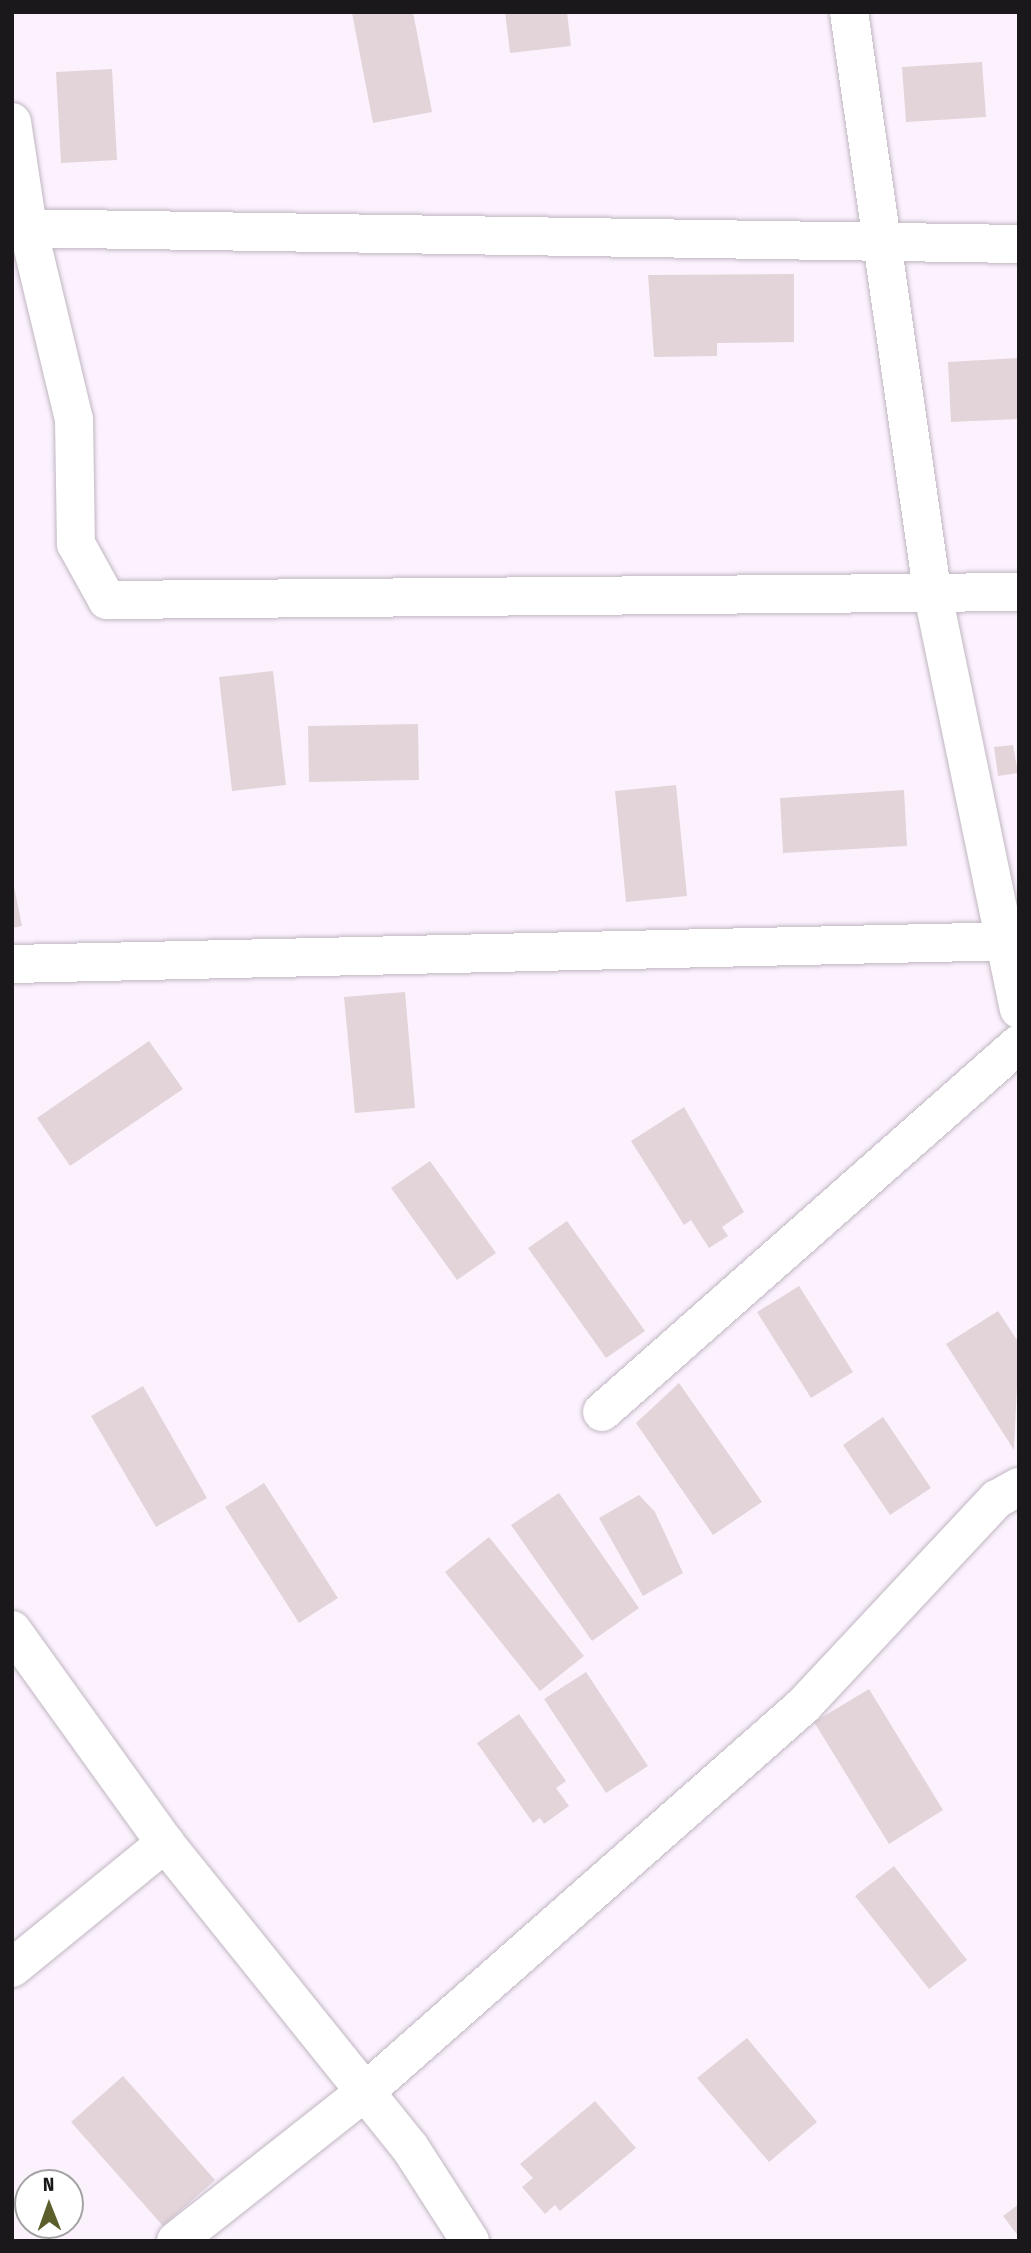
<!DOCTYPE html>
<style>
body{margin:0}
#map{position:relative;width:1031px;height:2253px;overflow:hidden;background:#fcf2fe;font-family:"Fira Sans Condensed",sans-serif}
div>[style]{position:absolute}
.building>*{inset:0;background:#e3d4da}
.roads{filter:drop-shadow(0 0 2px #c0b6c1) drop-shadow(0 0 2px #c0b6c1)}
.minor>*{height:38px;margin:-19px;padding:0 19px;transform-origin:19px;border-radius:19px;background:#fff}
span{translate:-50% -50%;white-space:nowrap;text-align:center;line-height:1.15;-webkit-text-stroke:6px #fff;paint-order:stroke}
.frame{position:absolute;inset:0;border:14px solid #1b181c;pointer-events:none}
.north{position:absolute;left:14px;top:2169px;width:70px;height:70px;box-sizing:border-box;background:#fff;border:2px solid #a4a3a4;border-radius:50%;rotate:359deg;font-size:19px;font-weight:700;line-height:28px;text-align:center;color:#1b181c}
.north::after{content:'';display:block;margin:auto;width:24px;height:32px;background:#5c5f2c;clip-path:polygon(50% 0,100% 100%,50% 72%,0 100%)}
</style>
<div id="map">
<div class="building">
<div style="clip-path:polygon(413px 12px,432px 112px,373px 123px,352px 13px)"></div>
<div style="clip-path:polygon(505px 12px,567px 12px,571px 46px,510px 53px)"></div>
<div style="clip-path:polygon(982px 62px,986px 117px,906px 122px,902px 67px)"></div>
<div style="clip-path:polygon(112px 69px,117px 160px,61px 163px,56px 72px)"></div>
<div style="clip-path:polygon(794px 274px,794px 342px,717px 343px,717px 356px,654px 357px,648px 275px)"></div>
<div style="clip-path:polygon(1019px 358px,1019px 419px,951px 422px,948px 362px)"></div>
<div style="clip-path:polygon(273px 671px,286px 785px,232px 791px,219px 677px)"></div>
<div style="clip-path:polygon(418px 724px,419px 780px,309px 782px,308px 726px)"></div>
<div style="clip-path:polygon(1013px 745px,1018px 773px,998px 776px,994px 747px)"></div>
<div style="clip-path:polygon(676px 785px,687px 896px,626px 902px,615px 791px)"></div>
<div style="clip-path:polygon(904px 790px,907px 846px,783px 853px,780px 798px)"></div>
<div style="clip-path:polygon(12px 877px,22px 926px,12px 928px)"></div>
<div style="clip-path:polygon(405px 992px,415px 1108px,355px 1113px,344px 997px)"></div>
<div style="clip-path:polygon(149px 1041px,183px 1089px,70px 1166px,37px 1118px)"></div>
<div style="clip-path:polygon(684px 1107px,744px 1212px,722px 1227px,728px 1236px,709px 1248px,691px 1220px,684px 1225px,631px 1141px)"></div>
<div style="clip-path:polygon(430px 1161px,496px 1253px,457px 1280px,391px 1188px)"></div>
<div style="clip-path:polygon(567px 1221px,645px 1331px,606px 1358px,528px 1248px)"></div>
<div style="clip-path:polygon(799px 1286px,853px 1372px,811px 1398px,757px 1312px)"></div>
<div style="clip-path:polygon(998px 1311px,1019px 1343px,1014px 1450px,946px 1344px)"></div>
<div style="clip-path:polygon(679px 1383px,762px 1502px,713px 1535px,636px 1423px)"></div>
<div style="clip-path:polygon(143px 1386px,207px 1498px,156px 1527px,91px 1416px)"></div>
<div style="clip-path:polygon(883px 1417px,931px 1488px,890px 1515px,843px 1445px)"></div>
<div style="clip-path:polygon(264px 1483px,338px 1598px,299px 1623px,225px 1507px)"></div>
<div style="clip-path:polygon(559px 1493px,639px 1608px,592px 1641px,511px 1525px)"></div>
<div style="clip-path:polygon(639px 1495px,655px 1512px,683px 1573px,643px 1596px,599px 1518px)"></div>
<div style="clip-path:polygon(489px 1537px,584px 1656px,540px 1691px,445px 1572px)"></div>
<div style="clip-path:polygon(586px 1672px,648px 1766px,606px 1793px,544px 1699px)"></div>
<div style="clip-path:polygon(869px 1689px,943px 1810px,889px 1844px,814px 1722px)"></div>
<div style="clip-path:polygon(519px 1714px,566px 1781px,556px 1788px,569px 1806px,544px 1824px,540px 1818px,533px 1823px,477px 1743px)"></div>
<div style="clip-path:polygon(894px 1866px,967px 1960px,929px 1989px,855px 1896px)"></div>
<div style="clip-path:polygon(747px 2038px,817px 2122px,769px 2162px,697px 2078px)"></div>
<div style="clip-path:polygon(123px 2076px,215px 2180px,163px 2226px,71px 2122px)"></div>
<div style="clip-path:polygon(595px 2101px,636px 2148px,560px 2211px,555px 2205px,545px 2214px,522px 2187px,533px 2178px,520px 2164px)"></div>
<div style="clip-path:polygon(1019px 2204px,1019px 2237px,1003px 2216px)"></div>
</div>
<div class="roads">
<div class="minor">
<div style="left:849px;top:12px;width:584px;rotate:81.83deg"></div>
<div style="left:932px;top:590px;width:428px;rotate:78.3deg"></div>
<div style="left:12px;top:122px;width:107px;rotate:81.4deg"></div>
<div style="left:28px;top:228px;width:196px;rotate:76.5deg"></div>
<div style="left:74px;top:419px;width:125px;rotate:89.1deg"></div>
<div style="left:76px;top:544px;width:64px;rotate:61deg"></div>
<div style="left:107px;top:600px;width:912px;rotate:-0.5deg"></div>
<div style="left:12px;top:228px;width:1007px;rotate:0.91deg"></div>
<div style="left:12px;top:964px;width:1007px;rotate:-1.31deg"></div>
<div style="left:602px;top:1412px;width:556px;rotate:-41.43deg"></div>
<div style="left:12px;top:1630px;width:262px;rotate:54.3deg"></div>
<div style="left:165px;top:1843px;width:389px;rotate:51.2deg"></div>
<div style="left:409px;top:2146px;width:113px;rotate:57.3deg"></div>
<div style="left:12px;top:1968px;width:198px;rotate:-39.2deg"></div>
<div style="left:176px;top:2241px;width:241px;rotate:-38.3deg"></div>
<div style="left:365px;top:2092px;width:584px;rotate:-41.39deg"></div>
<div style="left:803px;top:1706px;width:284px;rotate:-46.9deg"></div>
<div style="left:997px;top:1499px;width:25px;rotate:-29deg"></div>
</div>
</div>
<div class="frame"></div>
<div class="north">N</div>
</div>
